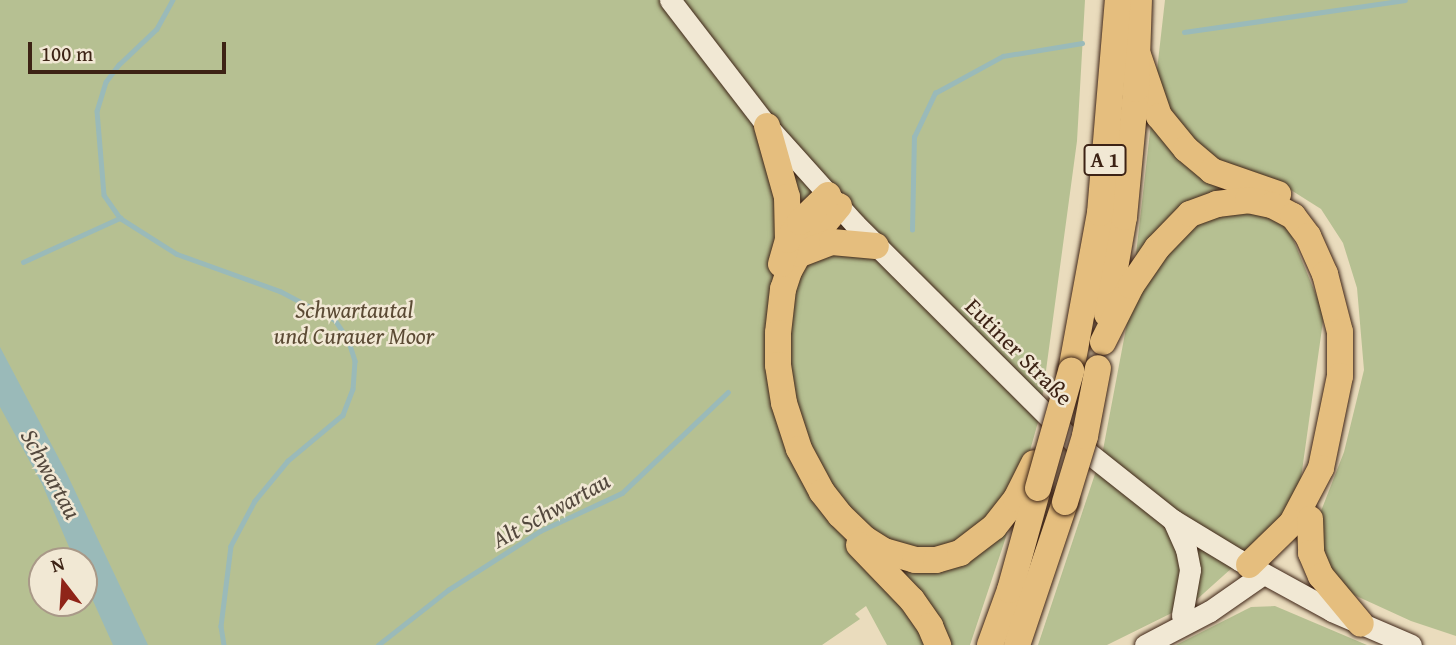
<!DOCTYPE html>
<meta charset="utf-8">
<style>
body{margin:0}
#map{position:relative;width:1456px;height:645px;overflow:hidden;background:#eadcbd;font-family:"Gentium Book Plus",serif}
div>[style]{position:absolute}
.green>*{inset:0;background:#b6c092}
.water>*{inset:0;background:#9abab9}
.stream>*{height:4.5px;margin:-2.25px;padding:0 2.25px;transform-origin:2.25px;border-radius:2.25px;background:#9abab9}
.roads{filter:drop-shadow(0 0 2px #3d2315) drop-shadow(0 0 2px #3d2315)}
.secondary>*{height:21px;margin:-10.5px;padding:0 10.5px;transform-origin:10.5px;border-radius:10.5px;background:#f1e8d4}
.highway>*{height:26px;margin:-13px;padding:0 13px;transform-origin:13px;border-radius:13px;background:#e5be7e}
.bridges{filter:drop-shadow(0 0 2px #3d2315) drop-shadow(0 0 2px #3d2315)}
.highway-bridge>*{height:26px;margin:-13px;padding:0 13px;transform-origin:13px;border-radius:13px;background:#e5be7e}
span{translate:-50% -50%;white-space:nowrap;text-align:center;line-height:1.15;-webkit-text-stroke:5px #f1e8d4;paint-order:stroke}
.shield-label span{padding:2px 5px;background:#f1e8d4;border:2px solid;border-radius:5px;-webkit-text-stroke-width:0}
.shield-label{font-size:21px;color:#3d2315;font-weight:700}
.park-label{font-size:23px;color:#5b4a34;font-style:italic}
.street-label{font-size:23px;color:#3d2315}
.water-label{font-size:24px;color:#54493e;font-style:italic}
.north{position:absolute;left:28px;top:547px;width:70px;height:70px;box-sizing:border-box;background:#f1e8d4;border:2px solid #a99988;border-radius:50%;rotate:343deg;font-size:19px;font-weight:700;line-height:28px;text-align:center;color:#3d2315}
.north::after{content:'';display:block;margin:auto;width:24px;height:32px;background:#8f2418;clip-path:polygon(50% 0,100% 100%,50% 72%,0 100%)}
.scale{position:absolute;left:28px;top:42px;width:198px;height:32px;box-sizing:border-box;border:4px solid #3d2315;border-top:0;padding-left:9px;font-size:21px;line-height:24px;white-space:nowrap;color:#3d2315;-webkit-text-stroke:5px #f1e8d4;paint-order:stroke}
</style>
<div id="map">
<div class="green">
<div style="clip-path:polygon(evenodd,0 0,1085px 0,1077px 141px,1040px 415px,1004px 543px,970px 645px,887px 645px,866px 606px,855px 614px,860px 619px,822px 645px,0 645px,0 0,42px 561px,84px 561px,84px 603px,42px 603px,42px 561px)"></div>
<div style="clip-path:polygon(1165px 0,1456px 0,1456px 636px,1411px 621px,1352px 594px,1327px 577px,1314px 529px,1344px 452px,1364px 370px,1357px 288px,1343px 243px,1321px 209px,1283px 185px,1264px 214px,1288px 227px,1324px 314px,1301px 478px,1281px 524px,1194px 602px,1107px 645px,1038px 645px,1103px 450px,1130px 307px)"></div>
<div style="clip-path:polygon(1275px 606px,1367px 645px,1176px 645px,1251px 607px)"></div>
</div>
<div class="water">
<div style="clip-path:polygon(0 347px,66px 472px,148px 645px,113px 645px,84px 581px,84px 561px,75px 561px,42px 484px,0 407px)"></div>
</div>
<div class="stream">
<div style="left:173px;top:0;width:33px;rotate:119deg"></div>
<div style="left:157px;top:29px;width:52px;rotate:136.5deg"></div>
<div style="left:119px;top:65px;width:21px;rotate:127deg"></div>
<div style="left:106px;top:82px;width:30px;rotate:107deg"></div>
<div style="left:97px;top:111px;width:84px;rotate:85.2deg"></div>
<div style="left:104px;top:195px;width:28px;rotate:55deg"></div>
<div style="left:120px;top:218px;width:67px;rotate:32.3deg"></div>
<div style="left:177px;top:254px;width:109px;rotate:19.8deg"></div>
<div style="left:280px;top:291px;width:62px;rotate:27.8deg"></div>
<div style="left:335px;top:320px;width:23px;rotate:56deg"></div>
<div style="left:348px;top:339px;width:23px;rotate:72deg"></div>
<div style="left:355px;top:361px;width:28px;rotate:94deg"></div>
<div style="left:353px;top:389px;width:28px;rotate:111deg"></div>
<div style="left:343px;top:415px;width:72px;rotate:140.1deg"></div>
<div style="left:288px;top:461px;width:52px;rotate:129.5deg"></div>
<div style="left:255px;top:501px;width:51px;rotate:118.1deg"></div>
<div style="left:231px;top:546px;width:81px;rotate:97.1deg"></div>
<div style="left:221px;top:626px;width:19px;rotate:81deg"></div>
<div style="left:1184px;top:32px;width:223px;rotate:-8.2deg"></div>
<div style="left:912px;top:230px;width:93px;rotate:-88.8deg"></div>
<div style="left:914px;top:137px;width:49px;rotate:-64.5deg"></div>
<div style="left:935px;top:93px;width:77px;rotate:-28.6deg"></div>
<div style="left:1003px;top:56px;width:80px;rotate:-9.3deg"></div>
<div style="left:23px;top:262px;width:107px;rotate:-24.4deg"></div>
<div style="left:378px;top:645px;width:89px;rotate:-38.2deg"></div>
<div style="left:448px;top:590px;width:109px;rotate:-32.7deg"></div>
<div style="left:540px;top:531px;width:90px;rotate:-24.9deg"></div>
<div style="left:622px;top:493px;width:146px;rotate:-43.6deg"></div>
</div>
<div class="roads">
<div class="secondary">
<div style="left:670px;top:0;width:159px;rotate:52.4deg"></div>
<div style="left:767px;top:126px;width:132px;rotate:48.1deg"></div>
<div style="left:855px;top:224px;width:306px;rotate:44.9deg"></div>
<div style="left:1072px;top:440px;width:129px;rotate:38.4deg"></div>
<div style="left:1173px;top:520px;width:77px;rotate:31.2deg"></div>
<div style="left:1239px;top:560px;width:106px;rotate:28.7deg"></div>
<div style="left:1332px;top:611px;width:86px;rotate:23.3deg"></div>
<div style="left:1173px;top:520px;width:32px;rotate:66deg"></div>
<div style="left:1186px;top:549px;width:21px;rotate:79deg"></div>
<div style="left:1190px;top:570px;width:46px;rotate:100.1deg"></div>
<div style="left:1145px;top:645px;width:73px;rotate:-27.6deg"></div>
<div style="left:1210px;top:611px;width:65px;rotate:-34.9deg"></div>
</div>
<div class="highway">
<div style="left:1138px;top:55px;width:65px;rotate:71deg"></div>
<div style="left:1159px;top:116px;width:43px;rotate:50.7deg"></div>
<div style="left:1186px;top:149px;width:34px;rotate:40deg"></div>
<div style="left:1212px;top:171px;width:70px;rotate:19.2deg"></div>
<div style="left:767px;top:126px;width:74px;rotate:74.3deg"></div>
<div style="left:787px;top:197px;width:43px;rotate:88.7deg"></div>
<div style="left:839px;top:206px;width:64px;rotate:129.9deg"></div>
<div style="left:798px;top:255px;width:18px;rotate:119deg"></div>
<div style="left:789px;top:271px;width:19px;rotate:108deg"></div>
<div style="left:783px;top:289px;width:44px;rotate:96.5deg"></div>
<div style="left:778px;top:333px;width:32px;rotate:90deg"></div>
<div style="left:778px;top:365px;width:38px;rotate:81deg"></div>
<div style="left:784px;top:403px;width:48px;rotate:71.9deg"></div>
<div style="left:799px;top:449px;width:49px;rotate:61.9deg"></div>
<div style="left:822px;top:492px;width:29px;rotate:52deg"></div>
<div style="left:840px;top:515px;width:35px;rotate:44deg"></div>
<div style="left:865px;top:539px;width:22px;rotate:32deg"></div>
<div style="left:884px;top:551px;width:32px;rotate:16deg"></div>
<div style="left:915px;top:560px;width:21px"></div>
<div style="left:936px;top:560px;width:25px;rotate:-16deg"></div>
<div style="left:960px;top:553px;width:43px;rotate:-37.4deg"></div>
<div style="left:994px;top:527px;width:36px;rotate:-52deg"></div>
<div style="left:1016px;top:499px;width:40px;rotate:-63.4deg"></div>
<div style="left:800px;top:254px;width:34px;rotate:-21deg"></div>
<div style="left:832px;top:242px;width:44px;rotate:5.2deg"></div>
<div style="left:781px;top:264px;width:25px;rotate:-74deg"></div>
<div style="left:788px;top:240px;width:22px;rotate:-56deg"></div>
<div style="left:800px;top:222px;width:39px;rotate:-44deg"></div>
<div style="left:1107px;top:314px;width:98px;rotate:-80.1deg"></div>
<div style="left:1124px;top:217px;width:129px;rotate:-84.6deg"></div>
<div style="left:1136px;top:89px;width:89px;rotate:-88.1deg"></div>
<div style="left:1103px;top:342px;width:63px;rotate:-63.4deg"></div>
<div style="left:1131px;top:286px;width:46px;rotate:-55.6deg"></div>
<div style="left:1157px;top:248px;width:47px;rotate:-45.9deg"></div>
<div style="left:1190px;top:214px;width:29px;rotate:-20deg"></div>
<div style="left:1217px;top:204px;width:31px;rotate:-7deg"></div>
<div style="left:1248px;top:200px;width:25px;rotate:12deg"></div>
<div style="left:1272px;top:205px;width:24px;rotate:28deg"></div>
<div style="left:1293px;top:216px;width:25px;rotate:53deg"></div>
<div style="left:1308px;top:236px;width:42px;rotate:65.9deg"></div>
<div style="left:1325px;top:274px;width:60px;rotate:75.5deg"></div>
<div style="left:1340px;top:332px;width:44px;rotate:90deg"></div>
<div style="left:1340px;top:376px;width:94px;rotate:101.7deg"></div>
<div style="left:1321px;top:468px;width:62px;rotate:117.8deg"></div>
<div style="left:1292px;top:523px;width:60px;rotate:135.7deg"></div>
<div style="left:1071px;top:371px;width:161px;rotate:-79.6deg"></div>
<div style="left:1100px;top:213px;width:214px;rotate:-85.2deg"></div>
<div style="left:1310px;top:519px;width:34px;rotate:88deg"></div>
<div style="left:1311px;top:553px;width:25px;rotate:67deg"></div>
<div style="left:1321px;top:576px;width:62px;rotate:50.2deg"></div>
<div style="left:859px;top:545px;width:76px;rotate:46.1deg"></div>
<div style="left:912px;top:600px;width:32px;rotate:55deg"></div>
<div style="left:930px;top:626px;width:21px;rotate:67deg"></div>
<div style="left:990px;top:645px;width:59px;rotate:-70deg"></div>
<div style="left:1010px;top:590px;width:106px;rotate:-74.6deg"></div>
<div style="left:1017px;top:645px;width:151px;rotate:-71.4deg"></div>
</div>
</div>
<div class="bridges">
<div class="highway-bridge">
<div style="left:1038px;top:488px;width:122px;rotate:-74.2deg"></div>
<div style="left:1065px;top:502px;width:69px;rotate:-73.1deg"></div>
<div style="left:1085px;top:436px;width:69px;rotate:-79.2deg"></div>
</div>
</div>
<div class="shield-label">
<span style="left:1105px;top:160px">A 1</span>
</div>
<div class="park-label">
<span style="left:354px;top:323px">Schwartautal<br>und Curauer Moor</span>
</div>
<div class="street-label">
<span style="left:1019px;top:352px;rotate:45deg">Eutiner Straße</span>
</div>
<div class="water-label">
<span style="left:51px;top:474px;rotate:61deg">Schwartau</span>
<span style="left:551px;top:510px;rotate:-29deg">Alt Schwartau</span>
</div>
<div class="north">N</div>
<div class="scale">100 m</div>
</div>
